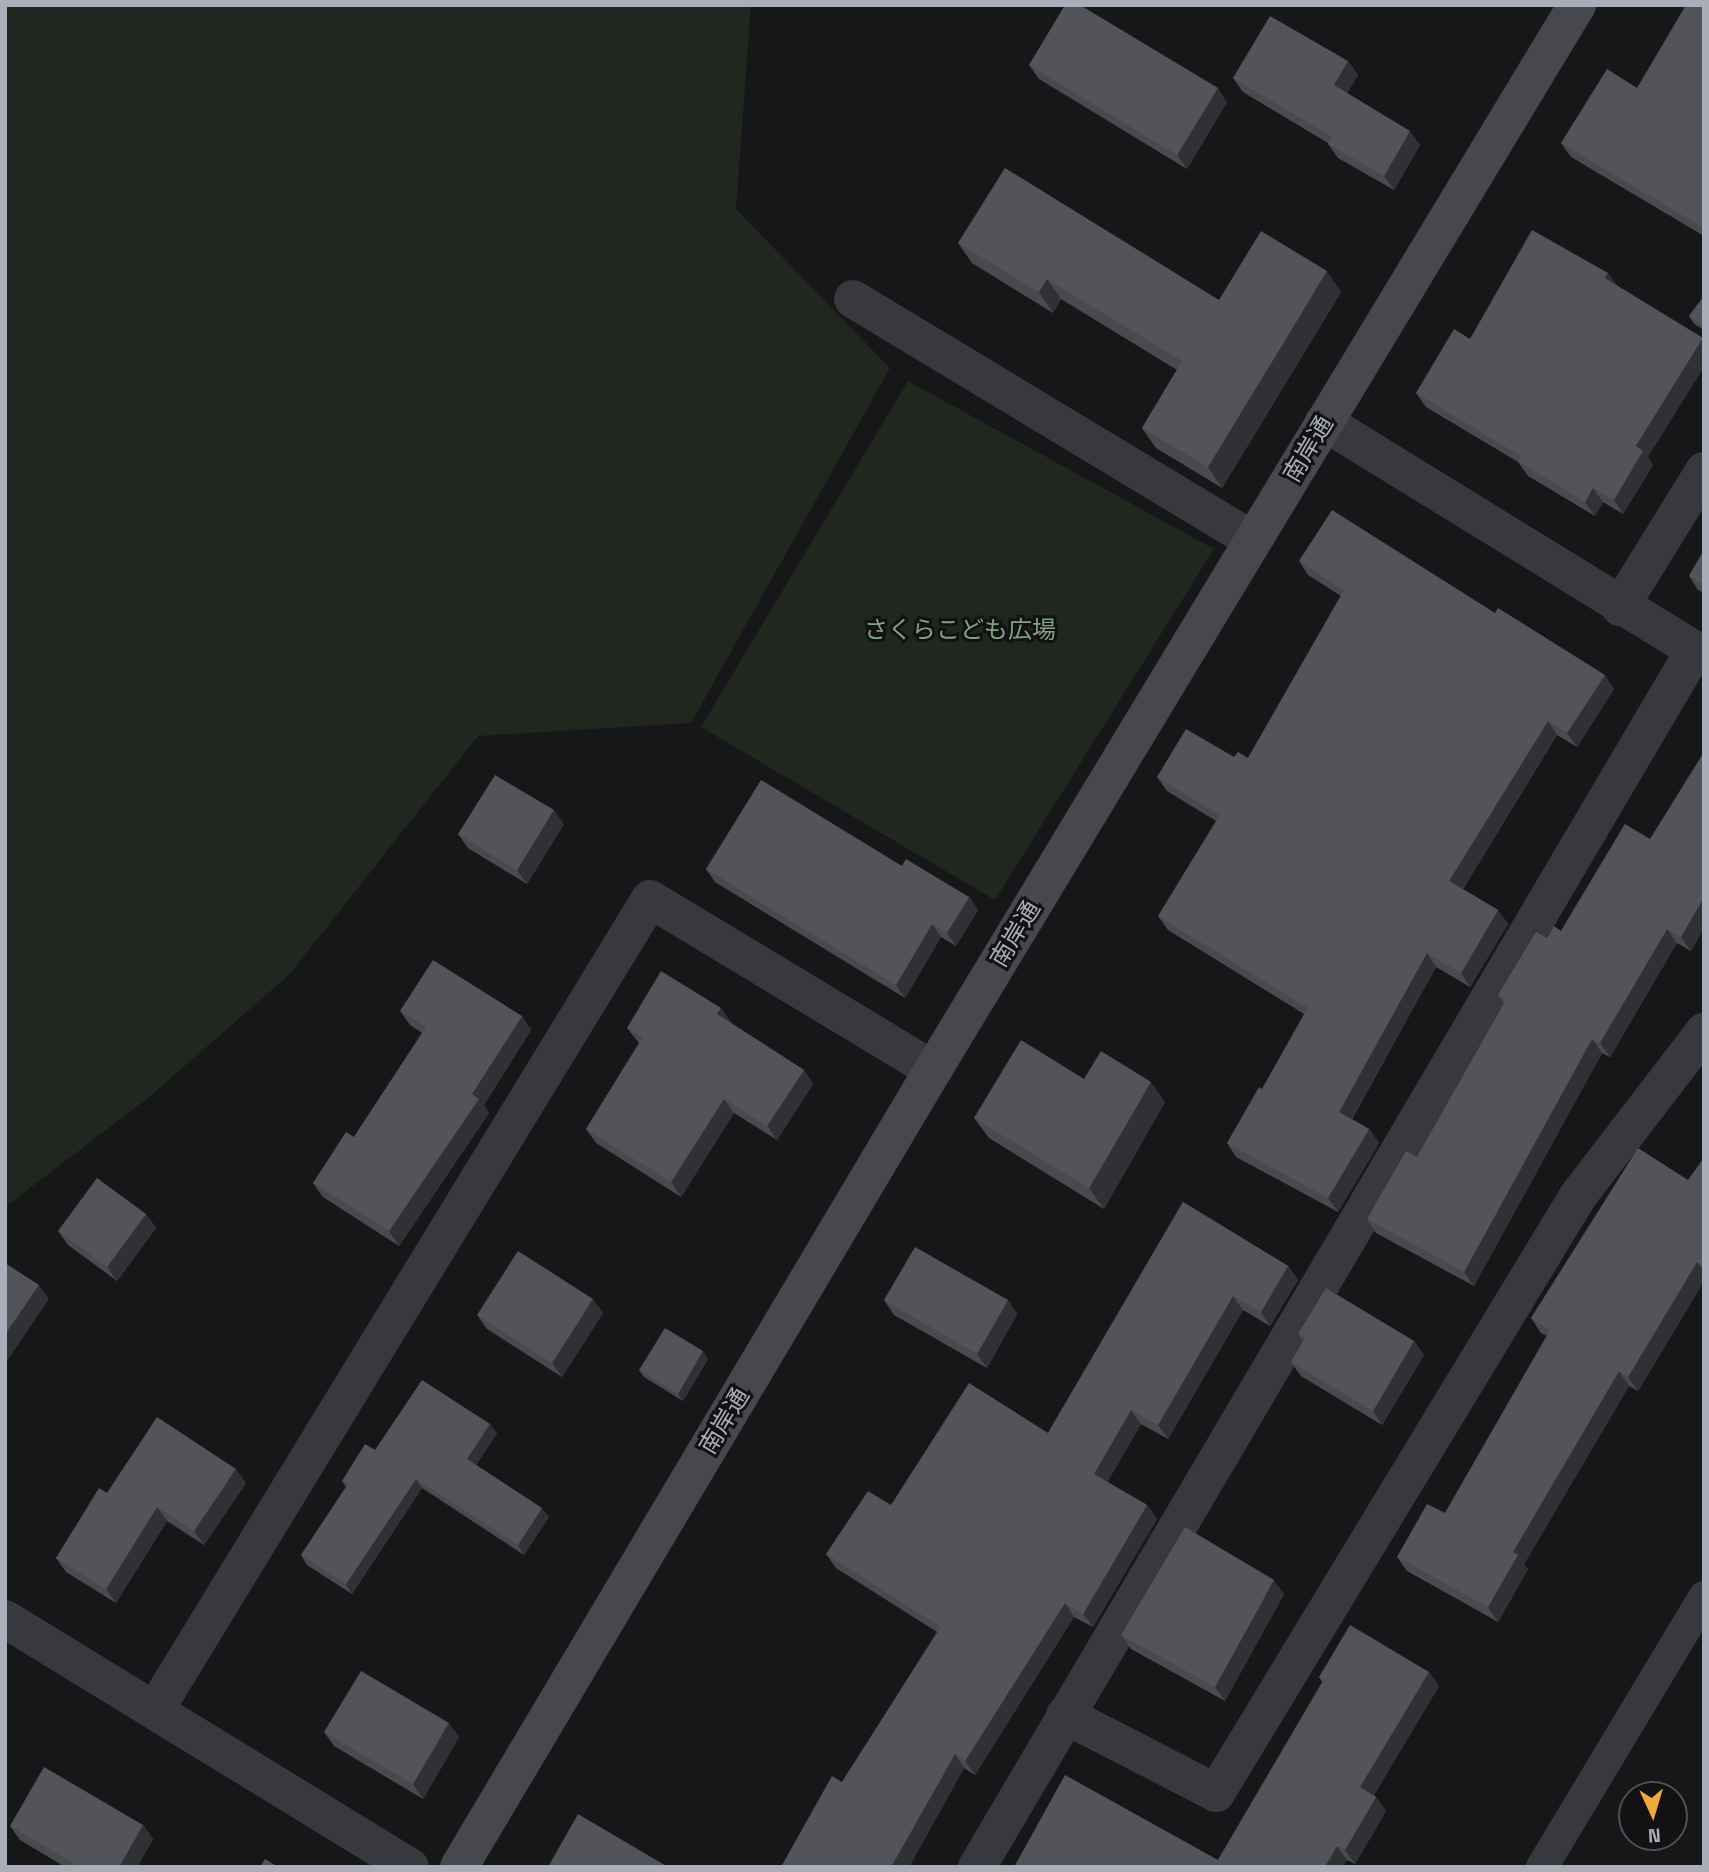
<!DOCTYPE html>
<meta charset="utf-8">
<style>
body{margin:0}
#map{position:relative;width:1709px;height:1872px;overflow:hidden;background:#171719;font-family:"Space Grotesk","Noto Sans JP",sans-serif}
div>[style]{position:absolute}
.green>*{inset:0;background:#1f271f}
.service>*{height:32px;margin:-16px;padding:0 16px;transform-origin:16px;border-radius:16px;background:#38393e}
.minor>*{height:38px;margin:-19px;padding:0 19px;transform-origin:19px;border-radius:19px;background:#38393e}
.secondary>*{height:38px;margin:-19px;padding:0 19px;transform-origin:19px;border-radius:19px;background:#46484e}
.wall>*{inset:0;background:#484a4e}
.shaded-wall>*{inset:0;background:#303134}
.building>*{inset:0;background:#53545a}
span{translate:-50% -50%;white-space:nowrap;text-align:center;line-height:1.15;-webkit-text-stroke:6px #121214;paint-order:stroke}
.street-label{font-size:24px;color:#a9aeb9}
.park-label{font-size:24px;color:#80a381}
.frame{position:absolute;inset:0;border:7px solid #a9aeb9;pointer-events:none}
.north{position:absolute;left:1618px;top:1781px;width:70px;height:70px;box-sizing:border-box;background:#121214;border:2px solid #4e5056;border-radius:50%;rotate:176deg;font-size:19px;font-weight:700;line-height:28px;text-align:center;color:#a9aeb9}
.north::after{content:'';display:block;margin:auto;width:24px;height:32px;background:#f1aa36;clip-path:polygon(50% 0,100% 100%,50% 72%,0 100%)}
</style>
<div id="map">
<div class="green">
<div style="clip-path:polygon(5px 5px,751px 5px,736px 209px,890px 368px,691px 723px,478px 736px,289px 975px,148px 1098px,5px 1207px)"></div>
<div style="clip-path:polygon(908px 381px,1214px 549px,995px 900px,701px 727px)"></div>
</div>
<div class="service">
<div style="left:1542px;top:1867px;width:315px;rotate:-59deg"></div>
</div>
<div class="minor">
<div style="left:853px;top:299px;width:467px;rotate:31.1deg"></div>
<div style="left:1324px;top:422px;width:446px;rotate:31.6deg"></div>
<div style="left:1620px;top:607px;width:160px;rotate:-58.3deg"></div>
<div style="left:5px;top:1619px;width:475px;rotate:31.5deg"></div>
<div style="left:155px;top:1710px;width:950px;rotate:-58.6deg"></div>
<div style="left:650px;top:899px;width:331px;rotate:31.1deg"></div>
<div style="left:1065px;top:1715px;width:170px;rotate:27.3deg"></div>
<div style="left:1216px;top:1793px;width:698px;rotate:-58.77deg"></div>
<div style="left:1578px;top:1196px;width:207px;rotate:-52.5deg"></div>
<div style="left:977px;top:1867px;width:1412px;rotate:-59.47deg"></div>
</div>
<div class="secondary">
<div style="left:459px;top:1867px;width:927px;rotate:-59.26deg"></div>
<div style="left:933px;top:1070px;width:1245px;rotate:-58.84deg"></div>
</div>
<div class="wall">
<div style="clip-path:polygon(1704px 5px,1704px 236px,1571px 157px,1561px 143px,1637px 88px)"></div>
<div style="clip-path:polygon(1348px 61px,1358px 75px,1347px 93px,1420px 145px,1394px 190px,1338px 158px,1328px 144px,1328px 143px,1243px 92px,1233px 78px)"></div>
<div style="clip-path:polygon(1029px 65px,1227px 102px,1187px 169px,1039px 79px)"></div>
<div style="clip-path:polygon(958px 243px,1219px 300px,1341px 292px,1222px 488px,1156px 448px,1142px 428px,1177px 370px,1061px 299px,1053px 313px,972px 263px)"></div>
<div style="clip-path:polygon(1704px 296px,1704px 330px,1694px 324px,1689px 316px)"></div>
<div style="clip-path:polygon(1416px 393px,1648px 457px,1653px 465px,1623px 514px,1603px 502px,1595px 516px,1528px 476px,1518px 462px,1426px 407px)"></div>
<div style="clip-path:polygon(1704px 550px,1704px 593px,1698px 590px,1689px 576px)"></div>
<div style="clip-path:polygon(1299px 561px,1614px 689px,1577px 747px,1557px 735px,1463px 889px,1498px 910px,1508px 924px,1470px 987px,1436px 967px,1352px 1119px,1369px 1129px,1379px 1143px,1338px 1212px,1236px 1157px,1227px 1143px,1262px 1089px,1304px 1014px,1168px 930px,1158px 916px,1216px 821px,1167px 791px,1157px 777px,1234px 757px,1248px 758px,1341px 596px,1308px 575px)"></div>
<div style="clip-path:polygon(564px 824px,527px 884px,468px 848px,458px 834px)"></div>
<div style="clip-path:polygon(1625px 824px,1691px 951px,1677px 943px,1610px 1057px,1602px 1053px,1474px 1286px,1376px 1233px,1367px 1219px,1417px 1157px,1504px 1004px,1498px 995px,1547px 938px,1561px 931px)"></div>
<div style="clip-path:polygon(902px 866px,969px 897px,978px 910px,956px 946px,941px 937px,905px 998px,715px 882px,706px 869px)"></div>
<div style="clip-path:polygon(400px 1011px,522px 1016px,531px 1030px,484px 1105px,489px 1113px,399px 1246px,323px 1197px,313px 1183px,354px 1137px,422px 1033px,410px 1025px)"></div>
<div style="clip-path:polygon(731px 1022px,731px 1023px,804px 1070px,813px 1084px,777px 1140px,734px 1113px,681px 1197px,596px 1143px,586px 1129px,639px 1043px,627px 1028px)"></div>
<div style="clip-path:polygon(1084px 1079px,1165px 1102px,1104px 1209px,989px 1138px,974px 1118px)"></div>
<div style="clip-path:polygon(1704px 1158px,1704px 1281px,1638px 1391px,1629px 1386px,1524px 1564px,1528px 1569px,1498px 1622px,1407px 1571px,1397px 1557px,1445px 1513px,1547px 1336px,1541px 1333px,1531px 1318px,1688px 1180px)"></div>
<div style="clip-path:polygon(1183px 1202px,1288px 1266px,1298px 1280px,1270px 1326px,1243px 1310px,1168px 1439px,1141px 1424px,1107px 1482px,1147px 1505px,1157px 1519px,1093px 1627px,1074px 1617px,975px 1775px,964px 1768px,909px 1867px,781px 1867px,842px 1782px,937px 1632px,836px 1568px,826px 1554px,891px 1505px,1048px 1433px)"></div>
<div style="clip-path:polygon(146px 1214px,156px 1228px,117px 1281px,68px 1245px,58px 1231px)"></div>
<div style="clip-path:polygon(884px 1300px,1008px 1300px,1017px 1314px,987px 1368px,894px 1315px)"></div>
<div style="clip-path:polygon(603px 1313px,562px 1377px,487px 1329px,477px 1315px)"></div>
<div style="clip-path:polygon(1298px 1334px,1414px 1341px,1424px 1355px,1382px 1425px,1301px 1376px,1291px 1362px,1303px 1341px)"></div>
<div style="clip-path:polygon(708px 1359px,683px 1401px,644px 1377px,639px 1370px)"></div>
<div style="clip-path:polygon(497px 1433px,476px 1465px,549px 1517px,524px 1555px,422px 1488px,352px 1594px,307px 1565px,301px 1555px,346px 1487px,342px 1481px,375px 1450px)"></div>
<div style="clip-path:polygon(246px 1483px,204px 1545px,167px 1521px,116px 1603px,66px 1572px,56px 1558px,107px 1493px)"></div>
<div style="clip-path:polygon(1284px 1594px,1225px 1701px,1131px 1649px,1121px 1635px)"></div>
<div style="clip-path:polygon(1319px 1677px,1439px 1686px,1374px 1795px,1386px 1811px,1355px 1864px,1347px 1860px,1218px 1860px,1322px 1682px)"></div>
<div style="clip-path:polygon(324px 1732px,459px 1737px,423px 1799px,334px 1746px)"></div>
<div style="clip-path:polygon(143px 1825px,153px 1839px,137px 1867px,65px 1867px,20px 1840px,10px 1826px)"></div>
</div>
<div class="shaded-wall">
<div style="clip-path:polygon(1348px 61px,1358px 75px,1344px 99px,1334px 85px)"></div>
<div style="clip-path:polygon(1218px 88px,1227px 102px,1187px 169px,1177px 155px)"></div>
<div style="clip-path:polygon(1410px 131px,1420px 145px,1394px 190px,1384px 176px)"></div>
<div style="clip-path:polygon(1327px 271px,1341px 292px,1222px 488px,1208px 467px)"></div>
<div style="clip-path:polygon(1608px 273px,1618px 287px,1605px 278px)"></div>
<div style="clip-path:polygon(1047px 279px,1061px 299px,1053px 313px,1039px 292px)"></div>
<div style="clip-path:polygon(1703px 338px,1704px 367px,1648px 457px,1653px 465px,1623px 514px,1614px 500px,1636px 446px)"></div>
<div style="clip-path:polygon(1593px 488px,1603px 502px,1595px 516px,1585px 502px)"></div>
<div style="clip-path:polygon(1605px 675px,1614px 689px,1577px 747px,1567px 733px)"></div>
<div style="clip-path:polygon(1548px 721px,1557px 735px,1459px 895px,1449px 881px)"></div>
<div style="clip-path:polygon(554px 810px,564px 824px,527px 884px,517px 870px)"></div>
<div style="clip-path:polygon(969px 897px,978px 910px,956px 946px,947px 933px)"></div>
<div style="clip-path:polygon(1704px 898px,1704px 929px,1691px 951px,1681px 937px)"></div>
<div style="clip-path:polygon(1498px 910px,1508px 924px,1470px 987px,1461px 973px)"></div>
<div style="clip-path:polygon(932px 924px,941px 937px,905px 998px,896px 985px)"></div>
<div style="clip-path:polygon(1667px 929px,1677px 943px,1610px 1057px,1600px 1043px)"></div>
<div style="clip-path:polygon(1427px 953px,1436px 967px,1348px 1125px,1339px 1112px)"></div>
<div style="clip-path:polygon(721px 1008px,731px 1022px,727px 1028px,717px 1014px)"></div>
<div style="clip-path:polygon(522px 1016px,531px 1030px,484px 1105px,489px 1113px,399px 1246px,389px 1231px,472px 1094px)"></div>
<div style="clip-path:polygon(1592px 1039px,1602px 1053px,1474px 1286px,1464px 1272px)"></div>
<div style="clip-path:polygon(804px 1070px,813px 1084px,777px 1140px,767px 1126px)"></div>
<div style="clip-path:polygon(1151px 1082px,1165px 1102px,1104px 1209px,1089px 1188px)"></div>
<div style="clip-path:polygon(724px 1099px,734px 1113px,681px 1197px,671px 1182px)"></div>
<div style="clip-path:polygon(1369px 1129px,1379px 1143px,1338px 1212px,1328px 1198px)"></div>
<div style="clip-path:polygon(146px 1214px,156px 1228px,117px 1281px,107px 1267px)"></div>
<div style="clip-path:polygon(1697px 1262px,1704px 1271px,1704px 1281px,1638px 1391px,1628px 1377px)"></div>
<div style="clip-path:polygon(1288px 1266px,1298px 1280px,1270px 1326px,1261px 1312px)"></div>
<div style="clip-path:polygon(39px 1285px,49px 1299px,5px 1364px,5px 1335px)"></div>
<div style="clip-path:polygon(1233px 1296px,1243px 1310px,1168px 1439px,1158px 1425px)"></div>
<div style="clip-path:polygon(593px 1299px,603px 1313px,562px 1377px,552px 1363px)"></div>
<div style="clip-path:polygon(1008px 1300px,1017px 1314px,987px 1368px,977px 1354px)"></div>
<div style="clip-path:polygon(1414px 1341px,1424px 1355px,1382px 1425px,1373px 1411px)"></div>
<div style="clip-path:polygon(703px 1351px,708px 1359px,683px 1401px,678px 1394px)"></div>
<div style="clip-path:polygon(1619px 1371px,1629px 1386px,1524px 1564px,1528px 1569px,1498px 1622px,1488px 1607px,1513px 1552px)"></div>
<div style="clip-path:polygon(1131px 1410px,1141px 1424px,1104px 1488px,1094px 1474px)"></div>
<div style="clip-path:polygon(490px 1424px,497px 1433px,473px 1469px,467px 1459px)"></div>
<div style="clip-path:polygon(236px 1469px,246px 1483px,204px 1545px,194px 1531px)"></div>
<div style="clip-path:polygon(416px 1479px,422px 1488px,352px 1594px,346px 1584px)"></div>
<div style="clip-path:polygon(1147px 1505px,1157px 1519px,1093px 1627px,1083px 1614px)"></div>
<div style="clip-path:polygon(157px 1507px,167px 1521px,116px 1603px,106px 1589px)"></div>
<div style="clip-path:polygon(542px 1508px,549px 1517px,524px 1555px,518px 1545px)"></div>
<div style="clip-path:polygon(1274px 1580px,1284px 1594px,1225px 1701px,1215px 1687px)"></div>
<div style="clip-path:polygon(1065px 1603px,1074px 1617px,975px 1775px,965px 1761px)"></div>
<div style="clip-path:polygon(1429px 1672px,1439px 1686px,1370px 1801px,1360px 1787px)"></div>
<div style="clip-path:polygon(449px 1723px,459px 1737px,423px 1799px,413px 1784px)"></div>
<div style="clip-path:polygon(955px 1754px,964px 1768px,909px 1867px,891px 1867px)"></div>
<div style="clip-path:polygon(1376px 1797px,1386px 1811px,1355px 1864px,1345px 1850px)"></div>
<div style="clip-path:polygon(143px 1825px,153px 1839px,137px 1867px,119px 1867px)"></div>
<div style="clip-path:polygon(1337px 1846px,1347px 1860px,1343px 1867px,1325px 1867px)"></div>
</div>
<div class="building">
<div style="clip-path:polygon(1065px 5px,1080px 5px,1218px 88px,1177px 155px,1029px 65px)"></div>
<div style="clip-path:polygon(1686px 5px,1704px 5px,1704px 228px,1561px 143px,1607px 69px,1637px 88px)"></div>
<div style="clip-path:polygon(1270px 16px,1348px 61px,1334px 85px,1410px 131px,1384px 176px,1328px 144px,1332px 137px,1233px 78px)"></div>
<div style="clip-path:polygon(1005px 168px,1219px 300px,1261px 231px,1327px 271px,1208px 467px,1142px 428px,1182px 361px,1047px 279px,1039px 292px,958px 243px)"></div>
<div style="clip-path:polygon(1532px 230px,1608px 273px,1605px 278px,1703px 338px,1636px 446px,1643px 451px,1614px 500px,1593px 488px,1585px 502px,1518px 461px,1521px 456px,1416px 393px,1454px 329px,1470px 339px)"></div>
<div style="clip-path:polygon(1704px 296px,1704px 327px,1689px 316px)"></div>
<div style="clip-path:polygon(1332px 510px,1495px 613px,1498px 608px,1605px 675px,1567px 733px,1548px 721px,1449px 881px,1498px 910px,1461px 973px,1427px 953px,1339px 1112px,1369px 1129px,1328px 1198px,1227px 1143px,1259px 1087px,1262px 1089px,1308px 1008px,1158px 916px,1220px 815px,1157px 777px,1186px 729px,1234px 757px,1238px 752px,1248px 758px,1344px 590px,1299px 561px)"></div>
<div style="clip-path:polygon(1704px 550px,1704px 585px,1689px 576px)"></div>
<div style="clip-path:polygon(1704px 752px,1704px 898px,1681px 937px,1667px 929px,1600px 1043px,1592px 1039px,1464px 1272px,1367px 1219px,1406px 1151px,1417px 1157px,1506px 1000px,1498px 995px,1536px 932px,1547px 938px,1554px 926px,1561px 931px,1625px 824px,1650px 839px)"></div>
<div style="clip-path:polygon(495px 775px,554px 810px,517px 870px,458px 834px)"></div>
<div style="clip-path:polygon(761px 780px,902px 866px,906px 859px,969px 897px,947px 933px,932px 924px,896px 985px,706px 869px)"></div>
<div style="clip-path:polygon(433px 960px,522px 1016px,472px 1094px,479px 1099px,389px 1231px,313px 1183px,346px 1132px,354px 1137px,426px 1027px,400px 1011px)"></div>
<div style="clip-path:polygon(661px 971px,721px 1008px,717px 1014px,804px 1070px,767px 1126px,724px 1099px,671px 1182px,586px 1129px,643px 1037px,627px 1028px)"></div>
<div style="clip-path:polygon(1021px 1040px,1084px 1079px,1101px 1051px,1151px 1082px,1089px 1188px,974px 1118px)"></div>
<div style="clip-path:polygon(1638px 1148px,1688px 1180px,1704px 1158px,1704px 1263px,1702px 1265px,1697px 1262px,1628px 1377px,1619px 1371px,1513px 1552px,1518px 1555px,1488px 1607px,1397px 1557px,1427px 1504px,1445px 1513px,1550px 1330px,1531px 1318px)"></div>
<div style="clip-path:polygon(97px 1178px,146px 1214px,107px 1267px,58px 1231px)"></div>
<div style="clip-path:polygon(1183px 1202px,1288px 1266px,1261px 1312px,1233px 1296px,1158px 1425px,1131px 1410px,1094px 1474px,1147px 1505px,1083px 1614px,1065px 1603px,965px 1761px,955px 1754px,891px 1867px,781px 1867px,832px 1776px,842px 1782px,941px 1627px,826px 1554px,868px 1491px,891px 1505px,969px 1383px,1048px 1433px)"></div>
<div style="clip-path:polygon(915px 1247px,1008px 1300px,977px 1354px,884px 1300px)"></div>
<div style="clip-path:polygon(518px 1251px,593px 1299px,552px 1363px,477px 1315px)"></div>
<div style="clip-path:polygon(5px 1263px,39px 1285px,5px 1335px)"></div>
<div style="clip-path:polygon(1326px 1288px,1414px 1341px,1373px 1411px,1291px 1362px,1305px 1338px,1298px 1334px)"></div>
<div style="clip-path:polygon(665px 1328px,703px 1351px,678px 1394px,639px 1370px)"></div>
<div style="clip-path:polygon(422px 1380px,490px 1424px,467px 1459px,542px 1508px,518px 1545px,416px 1479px,346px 1584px,301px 1555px,348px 1484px,342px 1481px,365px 1444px,375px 1450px)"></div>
<div style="clip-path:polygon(157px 1417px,236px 1469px,194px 1531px,157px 1507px,106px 1589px,56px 1558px,99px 1488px,107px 1493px)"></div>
<div style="clip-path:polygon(1185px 1527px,1274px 1580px,1215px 1687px,1121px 1635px)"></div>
<div style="clip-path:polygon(1350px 1625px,1429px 1672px,1360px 1787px,1376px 1797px,1345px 1850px,1337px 1846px,1325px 1867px,1014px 1867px,1065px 1775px,1218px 1860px,1324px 1680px,1319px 1677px)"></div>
<div style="clip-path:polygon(361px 1671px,449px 1723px,413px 1784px,324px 1732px)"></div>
<div style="clip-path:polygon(44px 1767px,143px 1825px,119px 1867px,80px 1867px,10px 1826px)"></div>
<div style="clip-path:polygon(578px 1814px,668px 1867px,548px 1867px)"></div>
<div style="clip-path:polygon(265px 1859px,278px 1867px,260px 1867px)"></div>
</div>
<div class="street-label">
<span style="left:1308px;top:449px;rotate:-59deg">南岸通</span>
<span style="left:1015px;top:934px;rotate:-59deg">南岸通</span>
<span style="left:724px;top:1421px;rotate:-59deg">南岸通</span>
</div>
<div class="park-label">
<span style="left:960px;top:630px">さくらこども広場</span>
</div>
<div class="frame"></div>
<div class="north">N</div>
</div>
